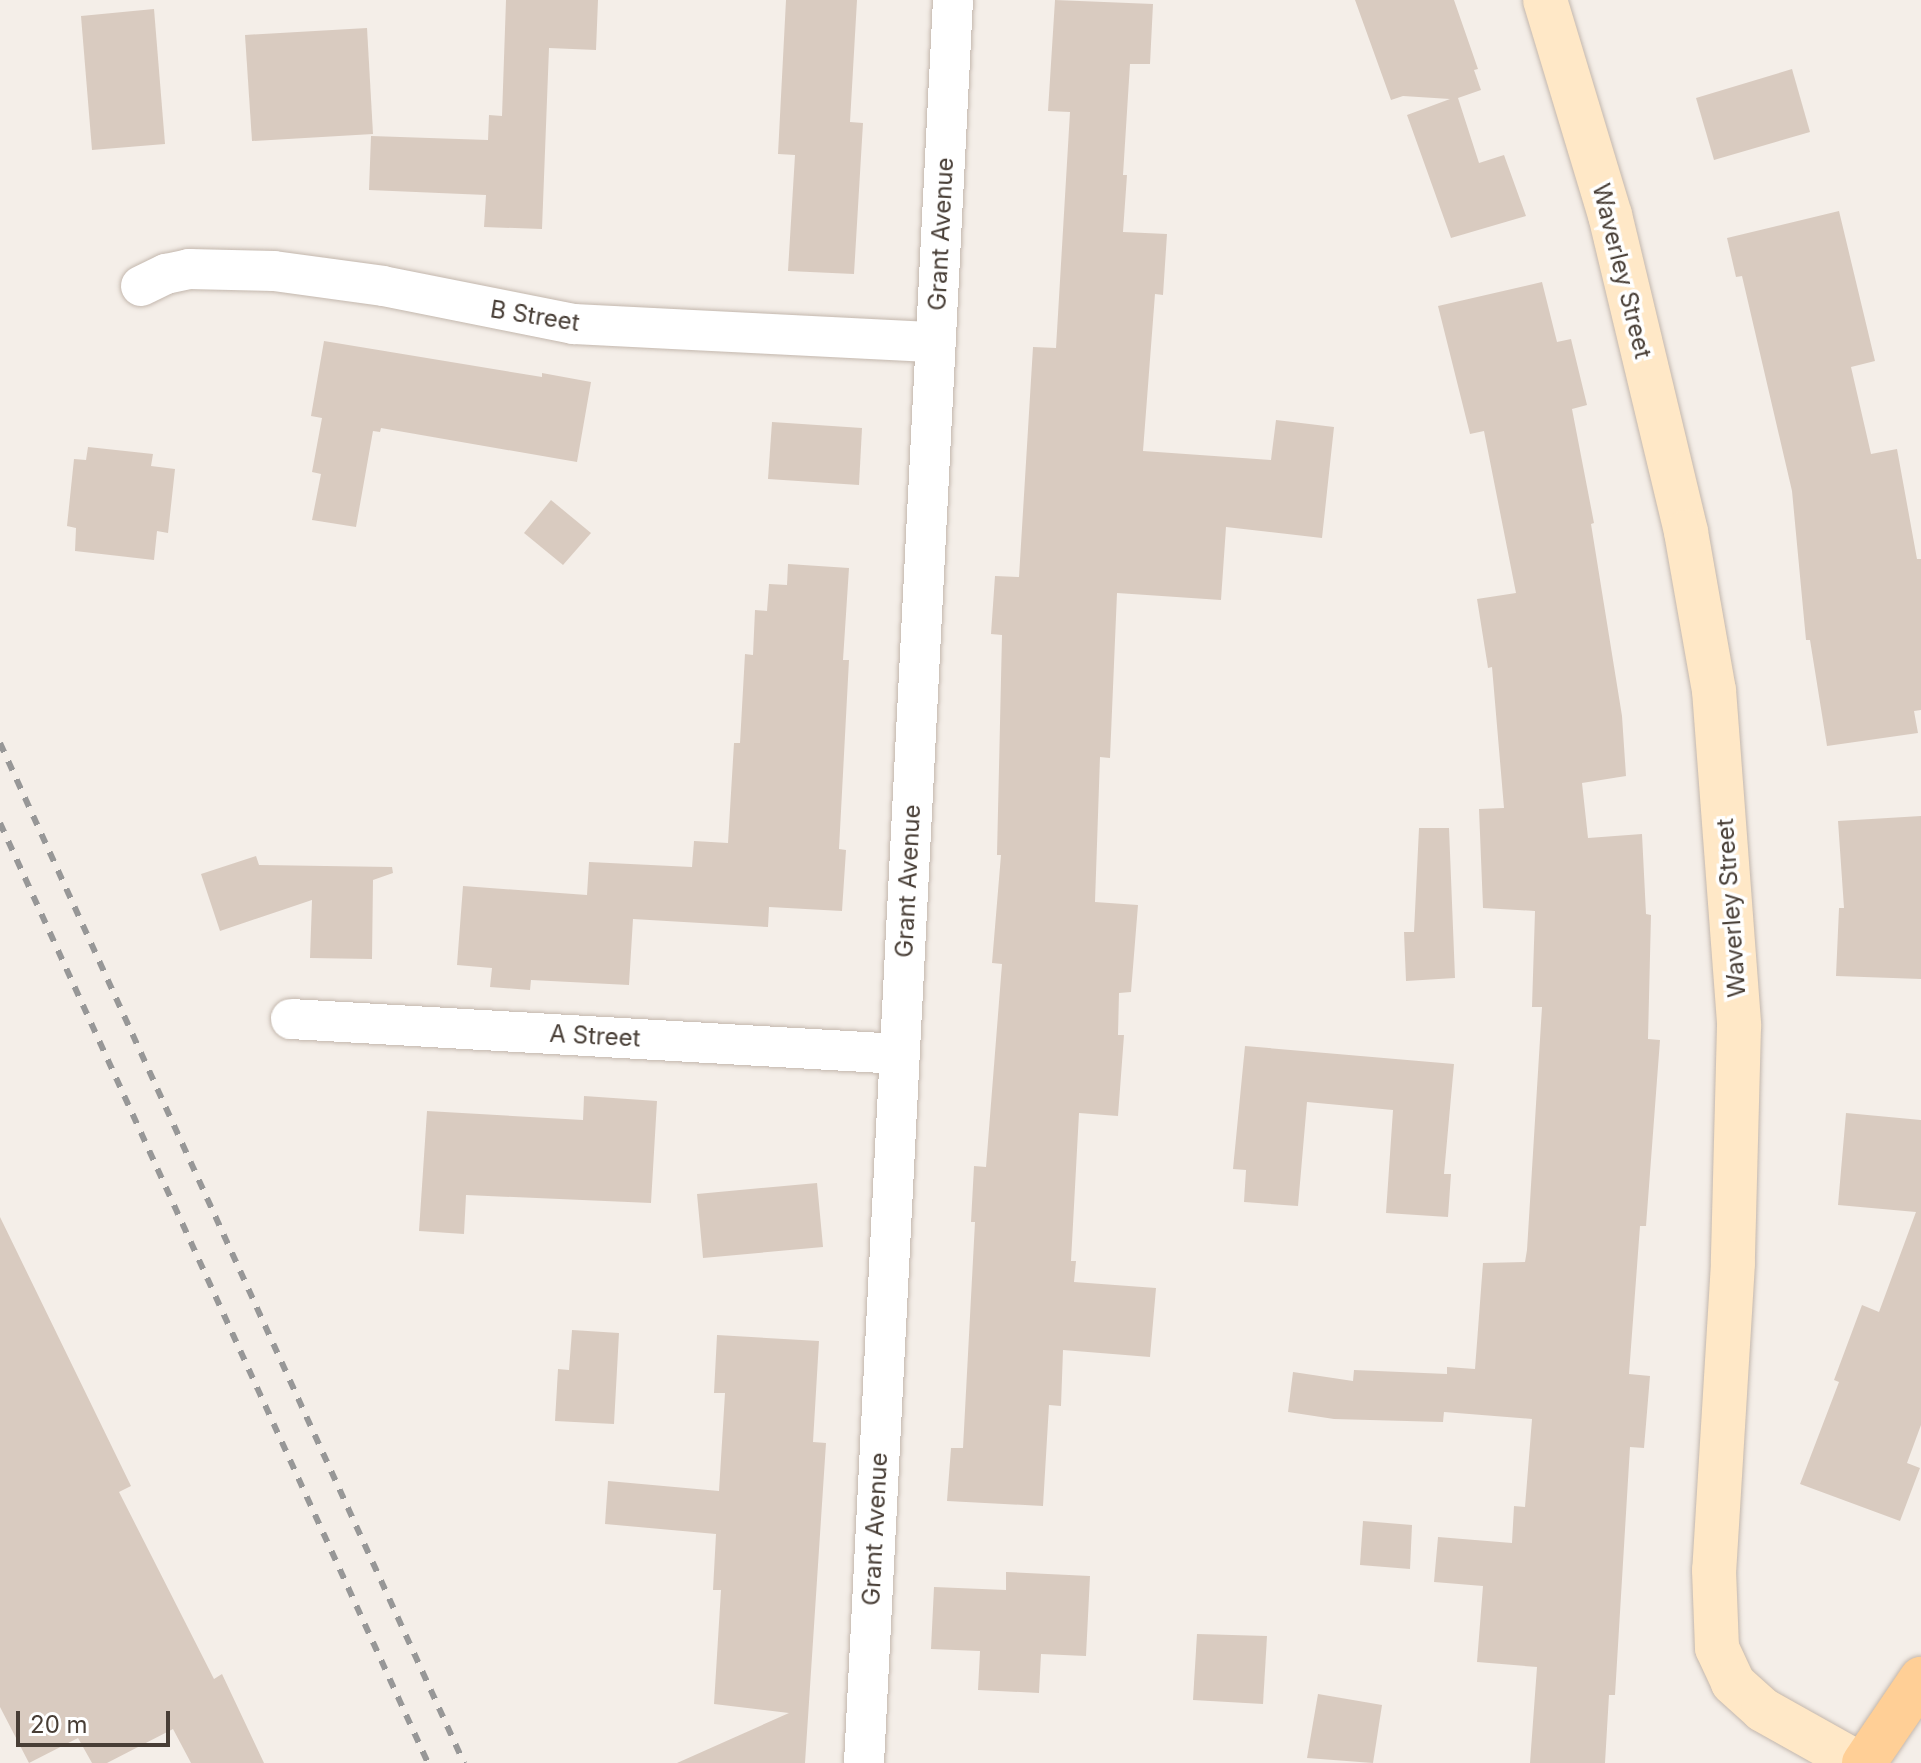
<!DOCTYPE html>
<style>
body{margin:0}
#map{position:relative;width:1921px;height:1763px;overflow:hidden;background:#f4eee8;font-family:Inter,sans-serif}
div>[style]{position:absolute}
.building>*{inset:0;background:#d9cbc0}
.roads{filter:drop-shadow(0 0 2px #c3b7ad) drop-shadow(0 0 2px #c3b7ad)}
.street>*{height:40px;margin:-20px;padding:0 20px;transform-origin:20px;border-radius:20px;background:#fff}
.secondary>*{height:44px;margin:-22px;padding:0 22px;transform-origin:22px;border-radius:22px;background:#ffe8c7}
.primary>*{height:44px;margin:-22px;padding:0 22px;transform-origin:22px;border-radius:22px;background:#ffcf96}
.rail>*{height:6px;margin-top:-3px;transform-origin:0;background:repeating-linear-gradient(90deg,#979797 0 10px,transparent 0 20px)}
span{translate:-50% -50%;white-space:nowrap;text-align:center;line-height:1.15;-webkit-text-stroke:7px #fff;paint-order:stroke}
.street-label{font-size:24px;color:#483e36}
.scale{position:absolute;left:16px;top:1711px;width:154px;height:36px;box-sizing:border-box;border:4px solid #483e36;border-top:0;padding-left:10px;font-size:24px;line-height:28px;white-space:nowrap;color:#483e36;-webkit-text-stroke:6px #fff;paint-order:stroke}
</style>
<div id="map">
<div class="building">
<div style="clip-path:polygon(506px 0,598px 0,596px 50px,549px 48px,542px 229px,484px 227px,486px 195px,369px 190px,371px 136px,488px 140px,489px 115px,502px 116px)"></div>
<div style="clip-path:polygon(786px 0,857px 0,850px 122px,863px 123px,854px 274px,788px 271px,795px 155px,778px 154px)"></div>
<div style="clip-path:polygon(1055px 0,1153px 4px,1150px 64px,1130px 64px,1123px 175px,1127px 175px,1123px 232px,1167px 234px,1163px 295px,1155px 294px,1143px 451px,1271px 460px,1276px 420px,1334px 427px,1322px 538px,1226px 527px,1221px 600px,1117px 593px,1110px 758px,1100px 757px,1095px 902px,1138px 905px,1131px 992px,1119px 993px,1118px 1035px,1124px 1035px,1118px 1116px,1079px 1113px,1071px 1261px,1076px 1261px,1074px 1282px,1156px 1288px,1150px 1357px,1063px 1350px,1061px 1406px,1049px 1405px,1043px 1506px,947px 1501px,951px 1448px,963px 1448px,975px 1222px,971px 1222px,974px 1166px,986px 1167px,1002px 964px,992px 963px,1001px 855px,997px 855px,1002px 635px,991px 634px,995px 576px,1019px 577px,1033px 347px,1056px 348px,1070px 112px,1048px 111px)"></div>
<div style="clip-path:polygon(1355px 0,1454px 0,1478px 69px,1474px 70px,1481px 90px,1458px 98px,1479px 163px,1504px 155px,1526px 216px,1451px 238px,1407px 115px,1450px 99px,1403px 96px,1391px 100px)"></div>
<div style="clip-path:polygon(154px 9px,165px 144px,92px 150px,81px 16px)"></div>
<div style="clip-path:polygon(367px 28px,373px 134px,252px 141px,245px 35px)"></div>
<div style="clip-path:polygon(1792px 69px,1810px 132px,1714px 160px,1696px 98px)"></div>
<div style="clip-path:polygon(1839px 211px,1875px 361px,1851px 367px,1871px 454px,1897px 449px,1917px 559px,1921px 559px,1921px 710px,1914px 711px,1918px 733px,1827px 746px,1810px 640px,1806px 640px,1792px 491px,1742px 276px,1736px 277px,1727px 238px)"></div>
<div style="clip-path:polygon(1542px 282px,1557px 342px,1571px 339px,1587px 405px,1572px 409px,1594px 523px,1591px 524px,1622px 716px,1626px 776px,1582px 783px,1588px 838px,1642px 834px,1646px 914px,1651px 915px,1648px 1039px,1660px 1040px,1646px 1226px,1640px 1226px,1629px 1374px,1650px 1376px,1644px 1448px,1630px 1447px,1615px 1695px,1609px 1695px,1605px 1763px,1530px 1763px,1537px 1667px,1477px 1662px,1483px 1586px,1434px 1582px,1438px 1537px,1512px 1543px,1514px 1506px,1525px 1507px,1532px 1419px,1444px 1412px,1443px 1422px,1334px 1419px,1288px 1412px,1293px 1372px,1353px 1381px,1354px 1370px,1447px 1374px,1447px 1367px,1475px 1369px,1483px 1263px,1525px 1262px,1527px 1250px,1542px 1007px,1532px 1007px,1535px 911px,1483px 908px,1479px 809px,1504px 808px,1492px 667px,1488px 668px,1477px 599px,1516px 593px,1484px 431px,1470px 434px,1438px 306px)"></div>
<div style="clip-path:polygon(324px 341px,542px 377px,542px 373px,591px 382px,577px 462px,381px 428px,380px 432px,373px 431px,356px 527px,312px 520px,321px 474px,312px 472px,322px 418px,311px 416px)"></div>
<div style="clip-path:polygon(772px 422px,862px 428px,859px 485px,768px 479px)"></div>
<div style="clip-path:polygon(88px 447px,153px 454px,151px 466px,175px 469px,168px 533px,157px 531px,154px 560px,75px 551px,76px 528px,67px 526px,74px 459px,86px 460px)"></div>
<div style="clip-path:polygon(551px 500px,591px 533px,563px 565px,524px 533px)"></div>
<div style="clip-path:polygon(788px 564px,849px 568px,843px 660px,849px 660px,839px 849px,846px 850px,842px 911px,769px 907px,768px 927px,633px 919px,629px 985px,531px 980px,530px 990px,490px 987px,492px 968px,457px 965px,463px 886px,587px 895px,589px 862px,692px 867px,694px 841px,728px 843px,734px 743px,740px 743px,745px 654px,753px 655px,755px 610px,767px 611px,769px 584px,787px 585px)"></div>
<div style="clip-path:polygon(1921px 816px,1921px 979px,1836px 976px,1839px 908px,1844px 908px,1838px 821px)"></div>
<div style="clip-path:polygon(1419px 828px,1449px 828px,1455px 978px,1406px 981px,1404px 932px,1414px 932px)"></div>
<div style="clip-path:polygon(256px 856px,259px 865px,392px 867px,393px 873px,373px 880px,372px 959px,310px 958px,312px 900px,220px 931px,201px 874px)"></div>
<div style="clip-path:polygon(1245px 1046px,1454px 1064px,1444px 1174px,1451px 1174px,1448px 1217px,1386px 1213px,1393px 1110px,1307px 1102px,1298px 1206px,1244px 1202px,1246px 1170px,1233px 1169px)"></div>
<div style="clip-path:polygon(584px 1096px,657px 1101px,651px 1203px,466px 1195px,464px 1234px,419px 1231px,427px 1111px,583px 1120px)"></div>
<div style="clip-path:polygon(1846px 1113px,1921px 1120px,1921px 1425px,1907px 1463px,1920px 1468px,1900px 1521px,1800px 1484px,1839px 1382px,1834px 1380px,1862px 1305px,1879px 1312px,1916px 1212px,1838px 1205px)"></div>
<div style="clip-path:polygon(817px 1183px,823px 1247px,703px 1258px,697px 1194px)"></div>
<div style="clip-path:polygon(0 1217px,131px 1486px,119px 1492px,214px 1679px,222px 1674px,264px 1763px,191px 1763px,173px 1729px,107px 1763px,92px 1763px,78px 1738px,29px 1763px,0 1707px)"></div>
<div style="clip-path:polygon(572px 1330px,619px 1333px,614px 1424px,555px 1421px,558px 1369px,569px 1370px)"></div>
<div style="clip-path:polygon(717px 1335px,819px 1341px,813px 1442px,826px 1443px,805px 1763px,677px 1763px,789px 1713px,714px 1704px,721px 1590px,713px 1590px,716px 1534px,605px 1524px,608px 1481px,719px 1491px,725px 1393px,714px 1393px)"></div>
<div style="clip-path:polygon(1363px 1521px,1412px 1525px,1410px 1569px,1360px 1565px)"></div>
<div style="clip-path:polygon(1006px 1572px,1090px 1576px,1086px 1656px,1041px 1654px,1039px 1693px,978px 1690px,980px 1651px,931px 1649px,934px 1587px,1006px 1590px)"></div>
<div style="clip-path:polygon(1197px 1634px,1267px 1636px,1263px 1704px,1193px 1700px)"></div>
<div style="clip-path:polygon(1318px 1694px,1382px 1705px,1373px 1763px,1307px 1758px)"></div>
</div>
<div class="roads">
<div class="street">
<div style="left:141px;top:286px;width:28px;rotate:-26deg"></div>
<div style="left:166px;top:274px;width:24px;rotate:-12deg"></div>
<div style="left:189px;top:269px;width:85px;rotate:1.3deg"></div>
<div style="left:274px;top:271px;width:110px;rotate:7.8deg"></div>
<div style="left:383px;top:286px;width:195px;rotate:11.3deg"></div>
<div style="left:574px;top:324px;width:361px;rotate:2.9deg"></div>
<div style="left:291px;top:1019px;width:609px;rotate:3.29deg"></div>
<div style="left:864px;top:1763px;width:1765px;rotate:-87.11deg"></div>
</div>
<div class="secondary">
<div style="left:1545px;top:0;width:225px;rotate:73.2deg"></div>
<div style="left:1610px;top:215px;width:326px;rotate:76.5deg"></div>
<div style="left:1686px;top:532px;width:160px;rotate:80deg"></div>
<div style="left:1714px;top:690px;width:337px;rotate:85.7deg"></div>
<div style="left:1739px;top:1026px;width:237px;rotate:91.5deg"></div>
<div style="left:1733px;top:1263px;width:308px;rotate:93.5deg"></div>
<div style="left:1714px;top:1570px;width:78px;rotate:87.8deg"></div>
<div style="left:1717px;top:1648px;width:38px;rotate:65deg"></div>
<div style="left:1733px;top:1683px;width:40px;rotate:42deg"></div>
<div style="left:1763px;top:1710px;width:109px;rotate:29.2deg"></div>
</div>
<div class="primary">
<div style="left:1864px;top:1763px;width:102px;rotate:-55.8deg"></div>
</div>
</div>
<div class="rail">
<div style="left:0;top:743px;width:1121px;rotate:65.54deg"></div>
<div style="left:0;top:823px;width:1033px;rotate:65.52deg"></div>
</div>
<div class="street-label">
<span style="left:941px;top:234px;rotate:-87deg">Grant Avenue</span>
<span style="left:1622px;top:271px;rotate:76deg">Waverley Street</span>
<span style="left:535px;top:316px;rotate:9deg">B Street</span>
<span style="left:908px;top:881px;rotate:-87deg">Grant Avenue</span>
<span style="left:1731px;top:908px;rotate:-94deg">Waverley Street</span>
<span style="left:595px;top:1036px;rotate:3deg">A Street</span>
<span style="left:875px;top:1529px;rotate:-87deg">Grant Avenue</span>
</div>
<div class="scale">20 m</div>
</div>
